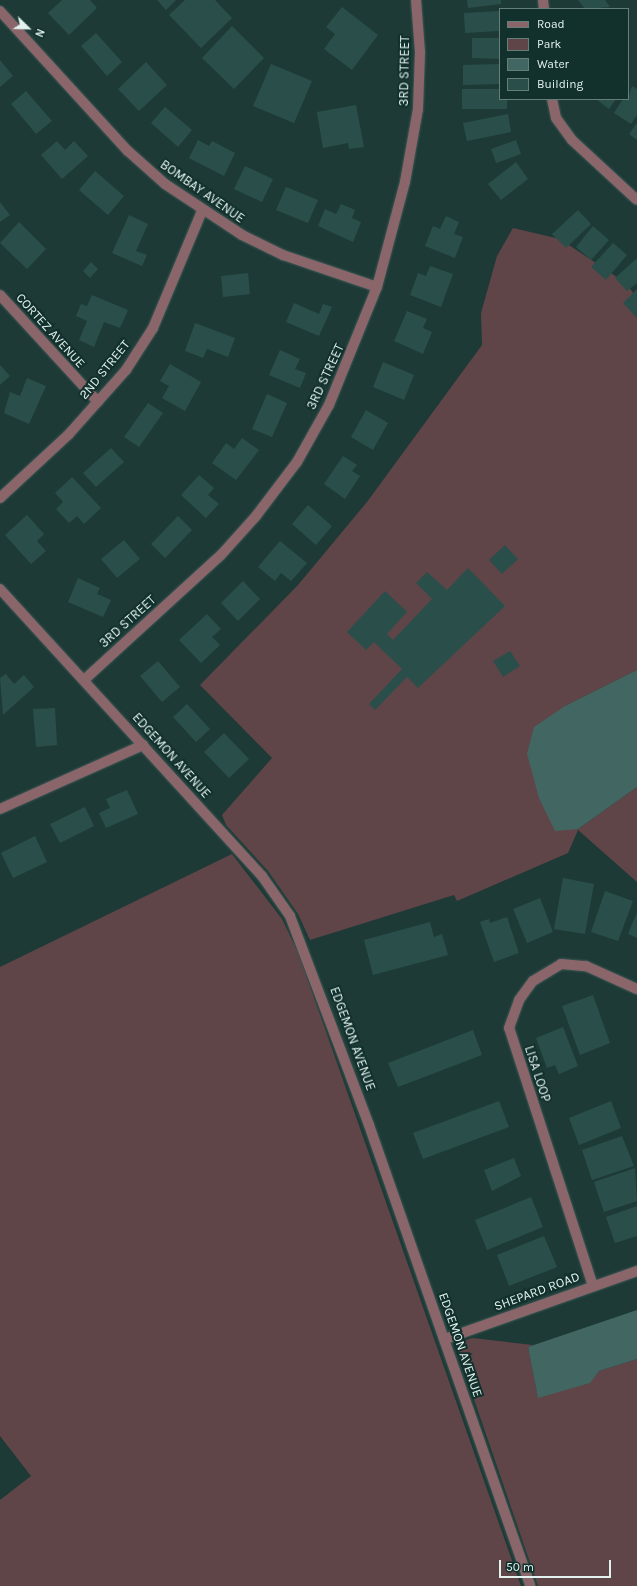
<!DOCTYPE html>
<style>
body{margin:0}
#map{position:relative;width:637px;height:1586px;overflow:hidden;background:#1d3a36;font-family:Karla,sans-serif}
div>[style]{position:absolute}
.green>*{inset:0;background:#5f4548}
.water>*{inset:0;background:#426762}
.building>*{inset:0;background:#2a4f4a}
.roads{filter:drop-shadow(0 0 1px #3c5754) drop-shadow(0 0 1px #3c5754)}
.minor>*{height:10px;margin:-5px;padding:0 5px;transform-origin:5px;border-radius:5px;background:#8a666a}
span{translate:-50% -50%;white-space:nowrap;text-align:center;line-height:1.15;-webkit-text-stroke:4px #12302c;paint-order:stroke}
.street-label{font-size:13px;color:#e1f2ef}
.legend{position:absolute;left:499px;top:8px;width:130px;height:92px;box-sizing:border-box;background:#12302c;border:1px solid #657e7a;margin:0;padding:5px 7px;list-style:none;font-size:12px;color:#e1f2ef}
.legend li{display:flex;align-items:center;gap:8px;height:20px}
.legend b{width:20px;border:1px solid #657e7a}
.north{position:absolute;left:8px;top:8px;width:40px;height:40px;-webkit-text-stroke:3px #12302c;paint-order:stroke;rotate:113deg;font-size:11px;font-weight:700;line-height:16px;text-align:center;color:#e1f2ef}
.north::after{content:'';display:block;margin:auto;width:14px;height:18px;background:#e1f2ef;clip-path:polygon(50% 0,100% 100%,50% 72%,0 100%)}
.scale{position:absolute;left:499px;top:1560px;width:112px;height:18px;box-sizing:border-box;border:2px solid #e1f2ef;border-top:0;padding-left:5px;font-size:12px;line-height:14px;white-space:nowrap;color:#e1f2ef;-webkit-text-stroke:3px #12302c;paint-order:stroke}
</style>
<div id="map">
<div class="green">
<div style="clip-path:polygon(513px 228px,560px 239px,627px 284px,637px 299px,637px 670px,565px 706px,578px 829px,637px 787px,637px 882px,578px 830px,568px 853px,457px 901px,454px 895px,310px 940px,298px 914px,268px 871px,226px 825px,222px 815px,272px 758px,200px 685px,298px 585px,367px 502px,482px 345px,481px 313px,497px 256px)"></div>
<div style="clip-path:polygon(232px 854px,282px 919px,298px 952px,521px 1586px,0 1586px,0 1500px,31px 1476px,0 1436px,0 967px)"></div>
<div style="clip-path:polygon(472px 1338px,533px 1345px,528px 1347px,538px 1397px,589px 1383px,599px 1371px,637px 1359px,637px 1586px,538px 1586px,455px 1344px)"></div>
</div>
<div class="water">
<div style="clip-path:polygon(637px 670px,637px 787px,578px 829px,555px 831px,539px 798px,527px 754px,534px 727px,565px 706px)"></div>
<div style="clip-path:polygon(637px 1310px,637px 1359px,599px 1371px,590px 1383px,538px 1398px,528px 1347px)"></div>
</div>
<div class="building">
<div style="clip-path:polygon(62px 0,90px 0,97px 8px,69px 35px,48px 13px)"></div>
<div style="clip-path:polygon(157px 0,176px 0,166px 10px)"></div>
<div style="clip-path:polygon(185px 0,215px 0,232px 18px,201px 48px,169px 15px)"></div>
<div style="clip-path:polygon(467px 0,501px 0,501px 4px,468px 8px)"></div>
<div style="clip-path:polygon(578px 0,605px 0,610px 7px,585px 9px)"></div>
<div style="clip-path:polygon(342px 7px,378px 35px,352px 70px,324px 49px,335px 34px,326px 27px)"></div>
<div style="clip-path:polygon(500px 11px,500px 31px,465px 33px,464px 13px)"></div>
<div style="clip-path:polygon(232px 26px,264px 58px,234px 89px,202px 58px)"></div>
<div style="clip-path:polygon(96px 33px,122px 62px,107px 76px,81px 46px)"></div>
<div style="clip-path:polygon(472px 38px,500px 38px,500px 59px,472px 58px)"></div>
<div style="clip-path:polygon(0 60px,13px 76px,0 87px)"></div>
<div style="clip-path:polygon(146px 62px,167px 85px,139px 111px,118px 89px)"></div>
<div style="clip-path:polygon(271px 64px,312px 81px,294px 123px,253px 106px)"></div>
<div style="clip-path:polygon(500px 64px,500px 84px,463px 85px,463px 65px)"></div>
<div style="clip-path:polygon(632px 86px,637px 89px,637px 115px,631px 124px,614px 113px,623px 99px,628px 99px)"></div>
<div style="clip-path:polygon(462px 89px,500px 89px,500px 99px,507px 99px,507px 109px,462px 109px)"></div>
<div style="clip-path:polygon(26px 91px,52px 121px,36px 134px,11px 104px)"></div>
<div style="clip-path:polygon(596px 99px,616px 99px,609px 109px)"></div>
<div style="clip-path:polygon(356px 105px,364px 147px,349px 149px,348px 143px,323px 148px,317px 112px)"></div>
<div style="clip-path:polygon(165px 107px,192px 130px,178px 147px,151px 123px)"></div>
<div style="clip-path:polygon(508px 114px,511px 132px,467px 141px,463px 123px)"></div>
<div style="clip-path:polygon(637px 123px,637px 140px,629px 134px)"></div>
<div style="clip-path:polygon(198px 140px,209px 146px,212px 141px,235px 153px,224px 176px,189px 158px)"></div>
<div style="clip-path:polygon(516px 140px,521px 154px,496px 163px,491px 149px)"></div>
<div style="clip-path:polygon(57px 141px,65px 150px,74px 141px,88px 156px,62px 179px,41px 155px)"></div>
<div style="clip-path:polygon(516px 162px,528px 179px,501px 200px,488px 184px)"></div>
<div style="clip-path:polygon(245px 166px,273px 179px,262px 202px,234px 189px)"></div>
<div style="clip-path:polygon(95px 171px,124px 196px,108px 215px,79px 190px)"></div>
<div style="clip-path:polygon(286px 187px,318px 200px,308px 223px,276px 210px)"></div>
<div style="clip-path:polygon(0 202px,10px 215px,0 222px)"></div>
<div style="clip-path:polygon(341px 204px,355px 210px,352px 218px,361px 222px,353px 242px,318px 226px,325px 209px,336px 214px)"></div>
<div style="clip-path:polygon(578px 210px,591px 224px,566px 248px,552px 234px)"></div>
<div style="clip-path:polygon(129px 215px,148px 224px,136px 251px,147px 255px,142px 266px,112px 253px)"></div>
<div style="clip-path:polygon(446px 216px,459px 222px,454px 234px,463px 237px,455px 258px,425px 246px,433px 226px,440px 229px)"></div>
<div style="clip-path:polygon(19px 222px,46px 249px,27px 269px,0 243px)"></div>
<div style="clip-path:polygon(593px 226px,609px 240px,591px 260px,576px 247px)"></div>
<div style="clip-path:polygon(613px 243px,627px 255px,606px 280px,591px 267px)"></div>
<div style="clip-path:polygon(637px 258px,637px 283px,627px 291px,615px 278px)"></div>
<div style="clip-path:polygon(91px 262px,98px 269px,90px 278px,83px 271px)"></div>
<div style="clip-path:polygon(430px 266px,453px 274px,441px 307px,410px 295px,418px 273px,426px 276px)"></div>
<div style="clip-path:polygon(248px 273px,250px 294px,223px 297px,221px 276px)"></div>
<div style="clip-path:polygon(637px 289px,637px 318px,623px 303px)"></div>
<div style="clip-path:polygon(92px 295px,128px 310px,120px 328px,104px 322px,94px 347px,79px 340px,87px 321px,76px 316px,81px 304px,87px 306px)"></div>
<div style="clip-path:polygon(294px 303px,319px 314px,323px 304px,332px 307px,319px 336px,286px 322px)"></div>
<div style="clip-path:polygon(407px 311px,427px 319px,423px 328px,432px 332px,423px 354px,394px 341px)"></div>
<div style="clip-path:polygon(195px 323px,235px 338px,228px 357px,207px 349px,203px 358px,185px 351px)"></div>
<div style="clip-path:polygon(280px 350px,300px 359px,295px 369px,306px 373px,300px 388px,269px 375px)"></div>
<div style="clip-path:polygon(383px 362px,414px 375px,404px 400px,373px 387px)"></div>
<div style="clip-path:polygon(170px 364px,201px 382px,185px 411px,162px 398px,169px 386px,160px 381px)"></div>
<div style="clip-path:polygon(0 365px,10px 376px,0 385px)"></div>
<div style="clip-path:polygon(27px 378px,46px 386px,29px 424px,4px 413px,10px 392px,20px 396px)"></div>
<div style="clip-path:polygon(267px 394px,287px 403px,272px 437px,252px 429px)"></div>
<div style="clip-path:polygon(148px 403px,163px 413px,139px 447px,124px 437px)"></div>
<div style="clip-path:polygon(366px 410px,388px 423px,373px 450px,351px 437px)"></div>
<div style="clip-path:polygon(242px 438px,259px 450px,236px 480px,212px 463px,226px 443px,234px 449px)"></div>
<div style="clip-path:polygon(111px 448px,124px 462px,96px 487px,83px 473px)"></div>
<div style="clip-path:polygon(343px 456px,357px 465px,352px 471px,360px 476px,345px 499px,324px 484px)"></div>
<div style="clip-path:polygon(199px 475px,214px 488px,208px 495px,219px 504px,206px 518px,181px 495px)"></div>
<div style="clip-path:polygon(72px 477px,101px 508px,84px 524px,77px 516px,69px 523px,56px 509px,63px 502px,55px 493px)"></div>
<div style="clip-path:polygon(308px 505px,332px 526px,316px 545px,292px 524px)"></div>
<div style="clip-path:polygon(27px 515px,44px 534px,37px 541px,46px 551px,31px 564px,5px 535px)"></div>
<div style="clip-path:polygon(178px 516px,192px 530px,165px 558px,151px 544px)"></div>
<div style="clip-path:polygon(124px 540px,140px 559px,117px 578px,101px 559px)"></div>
<div style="clip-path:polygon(280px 541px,307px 563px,291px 581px,281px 573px,275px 581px,258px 567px)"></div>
<div style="clip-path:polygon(505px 545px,518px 559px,502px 574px,489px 560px)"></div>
<div style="clip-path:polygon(468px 568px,505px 606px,418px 688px,407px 677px,375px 710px,369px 704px,402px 669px,374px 642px,366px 650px,347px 632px,385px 591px,407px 612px,387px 634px,393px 640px,432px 599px,416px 583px,427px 572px,447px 590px)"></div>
<div style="clip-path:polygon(78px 578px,100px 588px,97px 594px,111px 600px,103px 617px,68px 602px)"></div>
<div style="clip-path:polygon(243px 581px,260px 599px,238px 621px,221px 603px)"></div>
<div style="clip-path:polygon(207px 614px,221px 629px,212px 637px,220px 645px,201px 663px,179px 640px)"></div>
<div style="clip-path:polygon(510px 651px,520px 666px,503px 677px,493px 661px)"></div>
<div style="clip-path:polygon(158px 661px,180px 687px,162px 702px,140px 676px)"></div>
<div style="clip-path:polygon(6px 674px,14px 684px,24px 675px,34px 687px,3px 715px,0 678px)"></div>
<div style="clip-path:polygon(187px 704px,210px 729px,196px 742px,173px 717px)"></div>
<div style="clip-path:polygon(55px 708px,57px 745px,36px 747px,33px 709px)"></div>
<div style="clip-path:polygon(224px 733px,249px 759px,229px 778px,204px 752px)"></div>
<div style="clip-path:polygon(127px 790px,138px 814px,106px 828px,99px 813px,110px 808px,106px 799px)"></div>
<div style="clip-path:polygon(85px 807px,94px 826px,60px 843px,50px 824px)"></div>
<div style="clip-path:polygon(35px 836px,47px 862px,13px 878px,1px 853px)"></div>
<div style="clip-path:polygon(563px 878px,594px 884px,585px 934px,554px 929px)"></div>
<div style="clip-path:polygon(605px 891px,633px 901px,618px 941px,591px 932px)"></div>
<div style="clip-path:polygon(540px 898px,553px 932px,527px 943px,513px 909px)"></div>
<div style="clip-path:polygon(637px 912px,637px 938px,628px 934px)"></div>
<div style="clip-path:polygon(507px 917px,519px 953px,494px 962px,480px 922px,489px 919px,490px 923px)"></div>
<div style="clip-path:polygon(430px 922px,434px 937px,442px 934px,448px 955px,373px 975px,364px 940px)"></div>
<div style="clip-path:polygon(593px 995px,610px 1043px,580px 1055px,562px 1006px)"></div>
<div style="clip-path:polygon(563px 1027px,578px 1066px,559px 1074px,555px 1065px,547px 1068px,536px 1038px)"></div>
<div style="clip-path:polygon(473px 1030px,482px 1055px,398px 1087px,388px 1063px)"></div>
<div style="clip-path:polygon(499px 1101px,509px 1127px,423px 1159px,413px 1133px)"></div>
<div style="clip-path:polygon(611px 1101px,621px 1128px,579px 1145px,569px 1118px)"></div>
<div style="clip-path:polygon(622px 1136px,634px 1166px,592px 1180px,582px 1150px)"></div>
<div style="clip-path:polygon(514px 1158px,521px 1176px,492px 1191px,484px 1170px)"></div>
<div style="clip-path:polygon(635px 1168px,637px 1201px,604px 1212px,594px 1182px)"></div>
<div style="clip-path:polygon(531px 1197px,543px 1227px,487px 1250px,475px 1220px)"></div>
<div style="clip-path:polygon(637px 1206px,637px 1236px,615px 1243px,606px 1217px)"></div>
<div style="clip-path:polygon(544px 1236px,557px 1267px,509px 1286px,497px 1255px)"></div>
</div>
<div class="roads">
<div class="minor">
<div style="left:543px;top:0;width:9px;rotate:84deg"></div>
<div style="left:0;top:11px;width:190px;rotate:47.6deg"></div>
<div style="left:128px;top:151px;width:50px;rotate:41.7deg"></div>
<div style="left:165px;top:184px;width:92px;rotate:33.5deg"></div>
<div style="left:242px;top:235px;width:46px;rotate:26deg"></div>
<div style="left:283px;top:255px;width:99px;rotate:18.8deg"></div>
<div style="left:552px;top:99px;width:19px;rotate:78deg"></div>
<div style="left:556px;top:118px;width:27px;rotate:54deg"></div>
<div style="left:572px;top:140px;width:88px;rotate:42.7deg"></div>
<div style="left:0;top:295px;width:145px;rotate:47.5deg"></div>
<div style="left:0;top:498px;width:94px;rotate:-42.8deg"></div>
<div style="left:69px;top:434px;width:86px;rotate:-48.3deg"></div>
<div style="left:126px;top:370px;width:50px;rotate:-57.3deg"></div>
<div style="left:153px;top:328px;width:127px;rotate:-67.3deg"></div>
<div style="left:0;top:589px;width:389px;rotate:47.6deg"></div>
<div style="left:262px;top:876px;width:49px;rotate:55deg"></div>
<div style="left:290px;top:916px;width:223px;rotate:69.3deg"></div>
<div style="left:369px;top:1125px;width:488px;rotate:70.7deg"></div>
<div style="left:84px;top:680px;width:185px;rotate:-42.4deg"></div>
<div style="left:221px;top:555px;width:52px;rotate:-48.1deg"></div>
<div style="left:256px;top:516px;width:68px;rotate:-52.8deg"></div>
<div style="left:297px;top:462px;width:65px;rotate:-60.7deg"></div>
<div style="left:329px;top:405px;width:127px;rotate:-67.9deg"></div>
<div style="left:377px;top:287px;width:109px;rotate:-75.1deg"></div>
<div style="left:405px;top:182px;width:74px;rotate:-79.9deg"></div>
<div style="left:418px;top:109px;width:57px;rotate:-88deg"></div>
<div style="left:420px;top:52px;width:52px;rotate:-94.4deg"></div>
<div style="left:0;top:809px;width:157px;rotate:-24.1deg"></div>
<div style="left:593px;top:1286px;width:271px;rotate:-108deg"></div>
<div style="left:509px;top:1028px;width:30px;rotate:-70deg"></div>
<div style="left:519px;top:1000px;width:24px;rotate:-54deg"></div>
<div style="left:533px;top:981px;width:33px;rotate:-31deg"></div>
<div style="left:561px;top:964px;width:25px;rotate:5deg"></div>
<div style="left:586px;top:966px;width:56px;rotate:24.3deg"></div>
<div style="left:445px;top:1339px;width:204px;rotate:-19.5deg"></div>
</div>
</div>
<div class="street-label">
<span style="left:405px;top:71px;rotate:-89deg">3RD STREET</span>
<span style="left:202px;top:192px;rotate:35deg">BOMBAY AVENUE</span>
<span style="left:50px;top:331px;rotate:48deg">CORTEZ AVENUE</span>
<span style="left:105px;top:370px;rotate:-51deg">2ND STREET</span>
<span style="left:326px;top:377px;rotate:-65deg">3RD STREET</span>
<span style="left:128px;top:622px;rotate:-42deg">3RD STREET</span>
<span style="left:171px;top:756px;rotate:48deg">EDGEMON AVENUE</span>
<span style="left:352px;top:1039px;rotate:70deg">EDGEMON AVENUE</span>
<span style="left:537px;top:1074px;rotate:72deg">LISA LOOP</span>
<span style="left:537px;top:1292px;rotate:-20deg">SHEPARD ROAD</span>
<span style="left:460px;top:1345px;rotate:71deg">EDGEMON AVENUE</span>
</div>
<ul class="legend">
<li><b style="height:5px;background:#8a666a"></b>Road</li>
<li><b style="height:11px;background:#5f4548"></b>Park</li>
<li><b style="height:11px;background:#426762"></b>Water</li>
<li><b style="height:11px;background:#2a4f4a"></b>Building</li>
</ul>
<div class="north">N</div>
<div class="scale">50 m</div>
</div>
